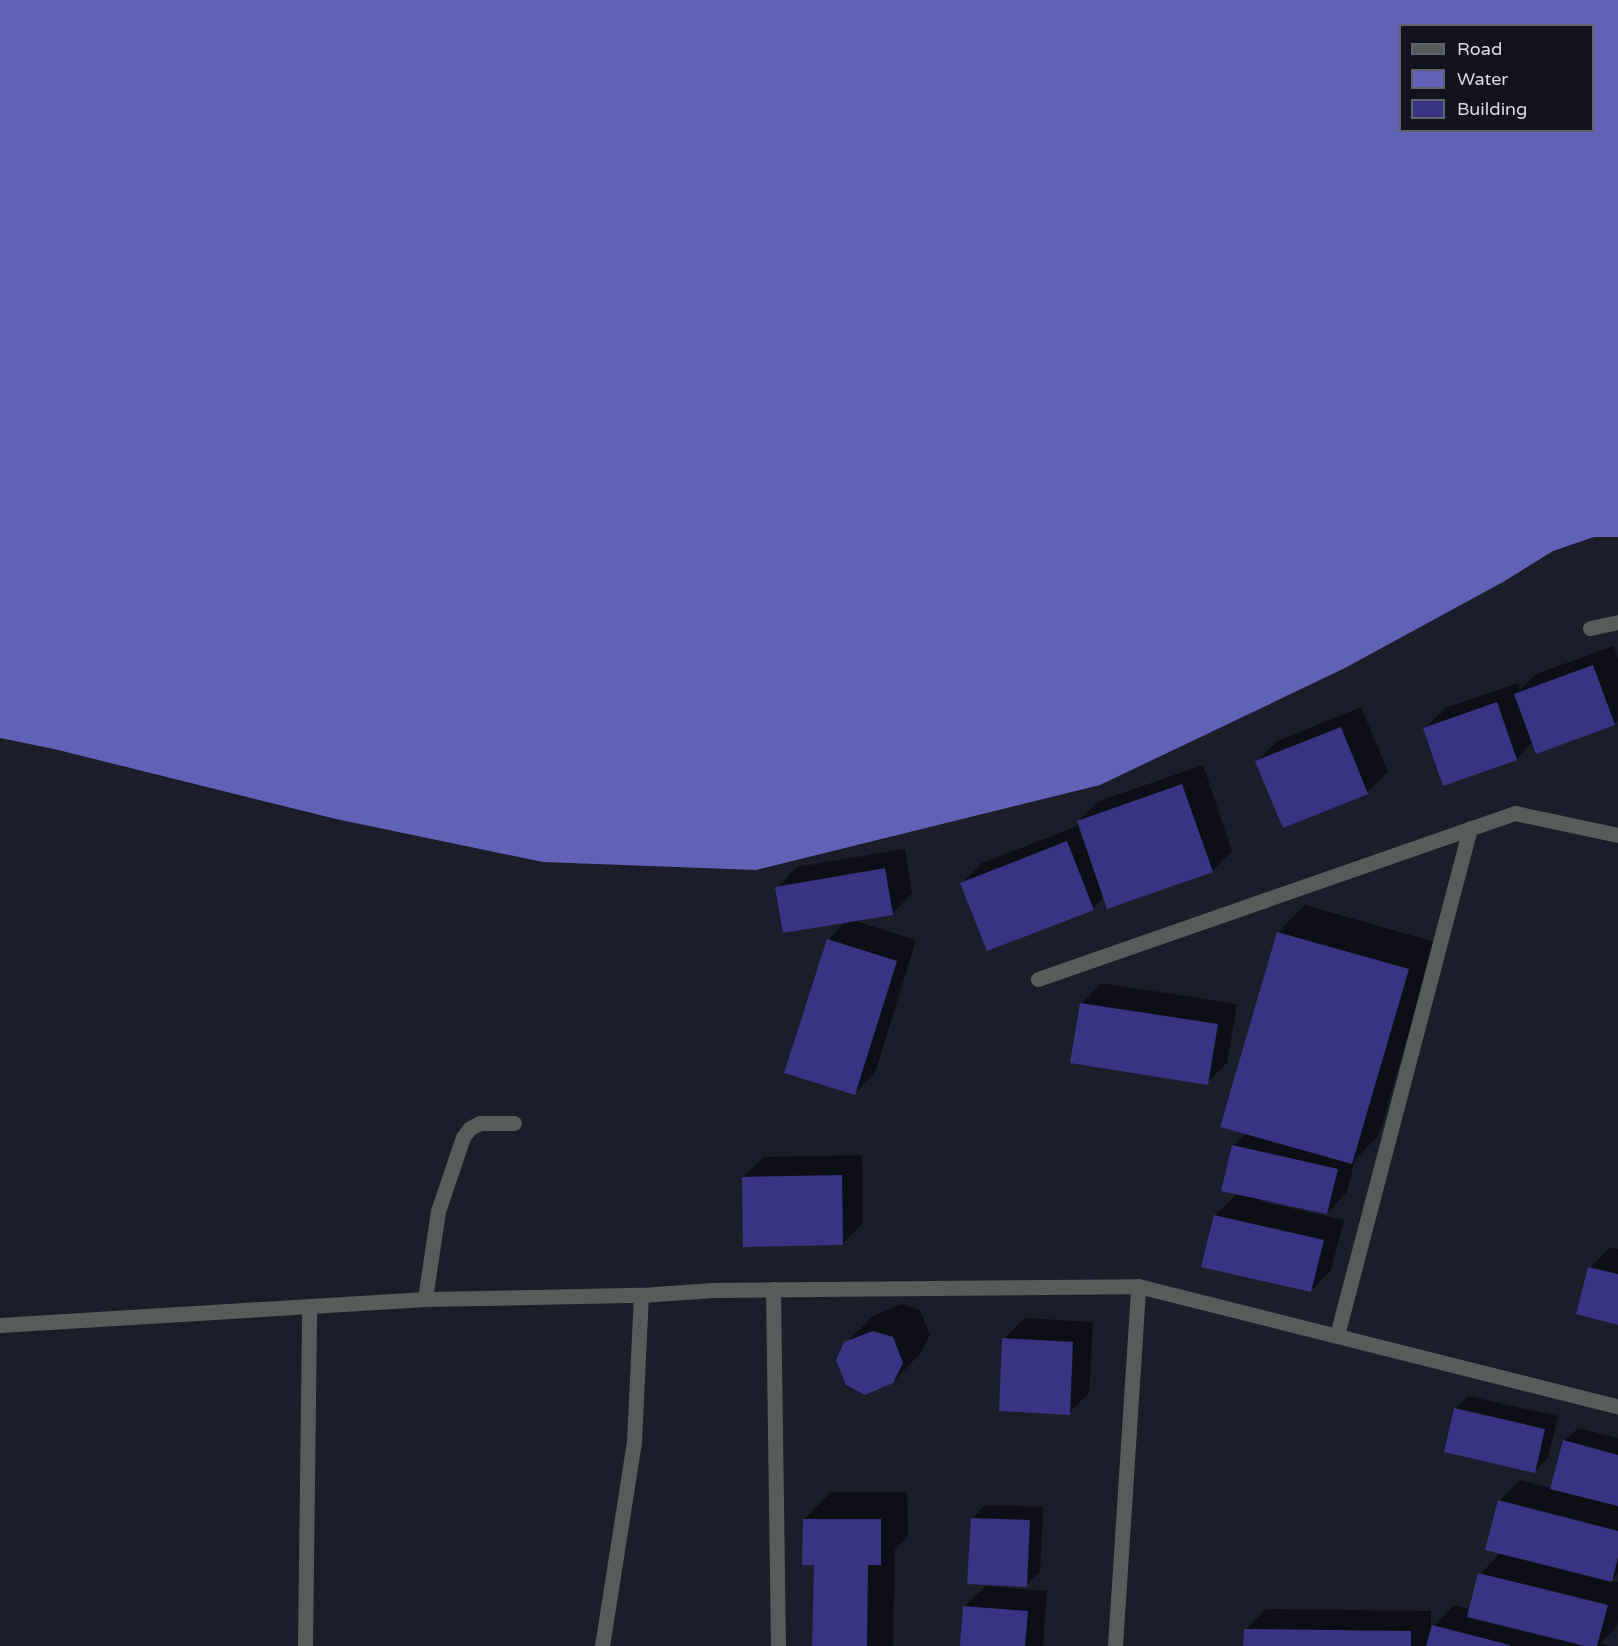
<!DOCTYPE html>
<style>
body{margin:0}
#map{position:relative;width:1618px;height:1646px;overflow:hidden;background:#1c1d2a;font-family:"Varela Round",sans-serif}
div>[style]{position:absolute}
.water>*{inset:0;background:#6162b5}
.shadow>*{inset:0;background:#0007}
.building>*{inset:0;background:#383483}
.service>*{height:15px;margin:-7.5px;padding:0 7.5px;transform-origin:7.5px;border-radius:7.5px;background:#565d58}
.minor>*{height:15px;margin:-7.5px;padding:0 7.5px;transform-origin:7.5px;border-radius:7.5px;background:#565d58}
span{translate:-50% -50%;white-space:nowrap;text-align:center;line-height:1.15;-webkit-text-stroke:4.5px #131320;paint-order:stroke}
.legend{position:absolute;left:1399px;top:24px;width:195px;height:108px;box-sizing:border-box;background:#131320;border:2px solid #61626d;margin:0;padding:8px 10px;list-style:none;font-size:18px;color:#d7d8e1}
.legend li{display:flex;align-items:center;gap:12px;height:30px}
.legend b{width:30px;border:2px solid #61626d}
</style>
<div id="map">
<div class="water">
<div style="clip-path:polygon(evenodd,0 0,1618px 0,1618px 537px,1594px 537px,1553px 551px,1503px 582px,1343px 669px,1100px 785px,756px 870px,543px 862px,336px 819px,54px 749px,0 738px,0 0,1400px 26px,1592px 26px,1592px 130px,1400px 130px,1400px 26px)"></div>
</div>
<div class="shadow">
<div style="clip-path:polygon(1614px 646px,1618px 658px,1618px 720px,1614px 724px,1533px 742px,1516px 759px,1425px 728px,1445px 708px,1518px 683px,1520px 690px,1536px 674px)"></div>
<div style="clip-path:polygon(1361px 707px,1388px 772px,1367px 792px,1257px 761px,1277px 741px)"></div>
<div style="clip-path:polygon(1203px 765px,1232px 851px,1212px 871px,1104px 897px,1093px 909px,962px 883px,982px 863px,1080px 825px,1078px 821px,1099px 801px)"></div>
<div style="clip-path:polygon(905px 849px,912px 893px,892px 914px,852px 920px,916px 940px,875px 1073px,855px 1093px,828px 940px,846px 921px,777px 888px,797px 867px)"></div>
<div style="clip-path:polygon(1305px 905px,1435px 942px,1379px 1135px,1355px 1160px,1347px 1192px,1327px 1213px,1261px 1198px,1260px 1201px,1344px 1220px,1331px 1270px,1311px 1291px,1215px 1215px,1238px 1193px,1233px 1146px,1247px 1133px,1278px 932px)"></div>
<div style="clip-path:polygon(1101px 983px,1237px 1004px,1227px 1063px,1207px 1083px,1081px 1004px)"></div>
<div style="clip-path:polygon(862px 1155px,863px 1223px,842px 1244px,743px 1177px,764px 1157px)"></div>
<div style="clip-path:polygon(1610px 1247px,1618px 1249px,1618px 1324px,1590px 1268px)"></div>
<div style="clip-path:polygon(901px 1304px,920px 1310px,930px 1335px,920px 1354px,893px 1382px,846px 1343px,873px 1316px)"></div>
<div style="clip-path:polygon(1024px 1318px,1093px 1322px,1089px 1393px,1069px 1413px,1004px 1339px)"></div>
<div style="clip-path:polygon(1468px 1396px,1558px 1416px,1548px 1458px,1535px 1471px,1455px 1409px)"></div>
<div style="clip-path:polygon(1578px 1428px,1618px 1438px,1618px 1573px,1611px 1581px,1618px 1582px,1618px 1622px,1617px 1627px,1600px 1643px,1610px 1646px,1245px 1646px,1245px 1630px,1266px 1609px,1431px 1611px,1431px 1629px,1454px 1605px,1471px 1610px,1480px 1574px,1501px 1552px,1499px 1501px,1520px 1480px,1551px 1488px,1564px 1441px)"></div>
<div style="clip-path:polygon(831px 1492px,907px 1492px,908px 1536px,895px 1549px,893px 1646px,814px 1646px,815px 1563px,804px 1519px)"></div>
<div style="clip-path:polygon(986px 1505px,1043px 1507px,1040px 1572px,1026px 1585px,972px 1518px)"></div>
<div style="clip-path:polygon(985px 1586px,1047px 1591px,1043px 1646px,961px 1646px,964px 1607px)"></div>
</div>
<div class="building">
<div style="clip-path:polygon(1593px 665px,1615px 725px,1536px 754px,1514px 694px)"></div>
<div style="clip-path:polygon(1497px 702px,1517px 760px,1443px 786px,1423px 728px)"></div>
<div style="clip-path:polygon(1341px 727px,1368px 794px,1283px 828px,1255px 761px)"></div>
<div style="clip-path:polygon(1182px 784px,1213px 872px,1107px 909px,1077px 821px)"></div>
<div style="clip-path:polygon(1067px 841px,1094px 910px,987px 951px,960px 883px)"></div>
<div style="clip-path:polygon(885px 868px,893px 915px,783px 933px,775px 887px)"></div>
<div style="clip-path:polygon(1277px 932px,1409px 969px,1352px 1164px,1220px 1127px)"></div>
<div style="clip-path:polygon(827px 939px,897px 961px,855px 1095px,784px 1073px)"></div>
<div style="clip-path:polygon(1080px 1003px,1218px 1024px,1208px 1085px,1070px 1063px)"></div>
<div style="clip-path:polygon(1232px 1145px,1338px 1169px,1327px 1214px,1221px 1191px)"></div>
<div style="clip-path:polygon(842px 1175px,843px 1245px,743px 1247px,742px 1177px)"></div>
<div style="clip-path:polygon(1214px 1215px,1324px 1240px,1311px 1292px,1201px 1267px)"></div>
<div style="clip-path:polygon(1588px 1267px,1618px 1274px,1618px 1325px,1576px 1314px)"></div>
<div style="clip-path:polygon(873px 1331px,893px 1337px,903px 1363px,893px 1383px,865px 1395px,846px 1385px,836px 1360px,844px 1342px)"></div>
<div style="clip-path:polygon(1002px 1338px,1073px 1342px,1070px 1415px,999px 1411px)"></div>
<div style="clip-path:polygon(1454px 1408px,1545px 1429px,1535px 1473px,1444px 1452px)"></div>
<div style="clip-path:polygon(1563px 1440px,1618px 1455px,1618px 1506px,1550px 1489px)"></div>
<div style="clip-path:polygon(1498px 1500px,1618px 1531px,1618px 1557px,1612px 1582px,1485px 1550px)"></div>
<div style="clip-path:polygon(971px 1518px,1030px 1520px,1027px 1587px,967px 1584px)"></div>
<div style="clip-path:polygon(803px 1519px,881px 1519px,881px 1565px,868px 1565px,867px 1646px,812px 1646px,814px 1565px,802px 1565px)"></div>
<div style="clip-path:polygon(1478px 1573px,1608px 1605px,1597px 1646px,1585px 1646px,1467px 1617px)"></div>
<div style="clip-path:polygon(963px 1606px,1028px 1611px,1025px 1646px,960px 1646px)"></div>
<div style="clip-path:polygon(1432px 1625px,1510px 1645px,1510px 1646px,1426px 1646px)"></div>
<div style="clip-path:polygon(1244px 1629px,1411px 1631px,1411px 1646px,1243px 1646px)"></div>
</div>
<div class="service">
<div style="left:1590px;top:628px;width:29px;rotate:-12deg"></div>
<div style="left:1038px;top:979px;width:505px;rotate:-19.19deg"></div>
<div style="left:1515px;top:813px;width:105px;rotate:12.1deg"></div>
<div style="left:773px;top:1289px;width:357px;rotate:89.2deg"></div>
<div style="left:713px;top:1290px;width:425px;rotate:-0.5deg"></div>
<div style="left:1138px;top:1286px;width:495px;rotate:14.1deg"></div>
<div style="left:1337px;top:1335px;width:524px;rotate:-75.3deg"></div>
<div style="left:1115px;top:1646px;width:361px;rotate:-86.3deg"></div>
</div>
<div class="minor">
<div style="left:425px;top:1299px;width:89px;rotate:-81.6deg"></div>
<div style="left:438px;top:1211px;width:78px;rotate:-71.3deg"></div>
<div style="left:463px;top:1137px;width:11px;rotate:-52deg"></div>
<div style="left:470px;top:1128px;width:11px;rotate:-27deg"></div>
<div style="left:480px;top:1123px;width:34px"></div>
<div style="left:0;top:1325px;width:426px;rotate:-3.5deg"></div>
<div style="left:425px;top:1299px;width:216px;rotate:-1.1deg"></div>
<div style="left:641px;top:1295px;width:72px;rotate:-4deg"></div>
<div style="left:305px;top:1646px;width:337px;rotate:-89.3deg"></div>
<div style="left:602px;top:1646px;width:206px;rotate:-81.1deg"></div>
<div style="left:634px;top:1442px;width:147px;rotate:-87.3deg"></div>
</div>
<ul class="legend">
<li><b style="height:8px;background:#565d58"></b>Road</li>
<li><b style="height:16px;background:#6162b5"></b>Water</li>
<li><b style="height:16px;background:#383483"></b>Building</li>
</ul>
</div>
